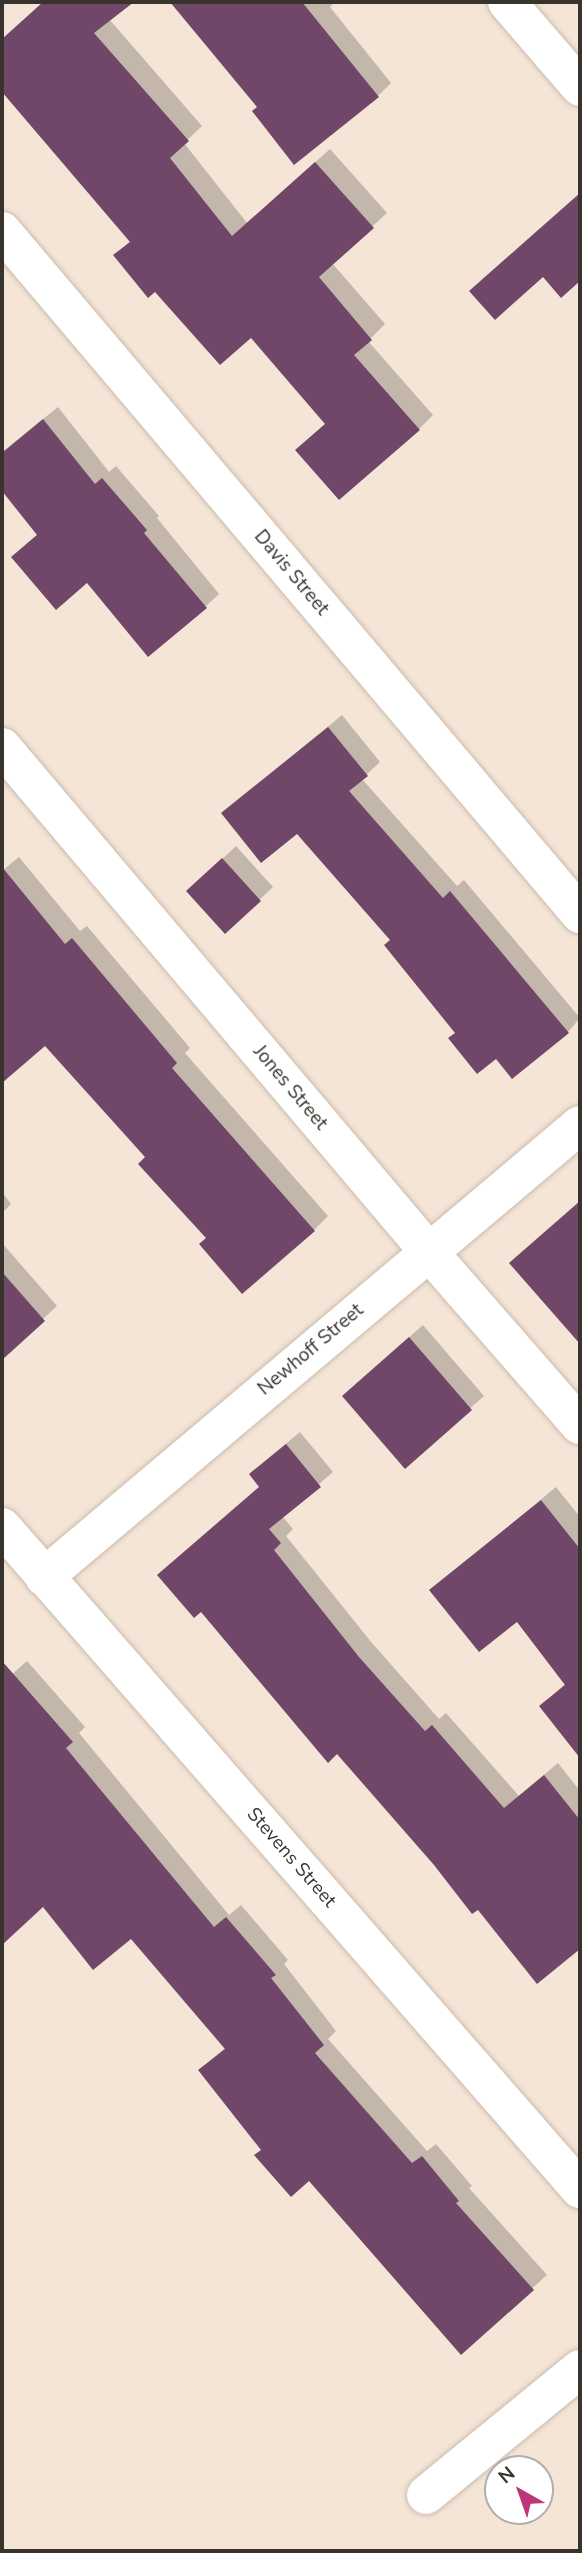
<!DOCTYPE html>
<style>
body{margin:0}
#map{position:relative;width:582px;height:2553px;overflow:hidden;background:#f4e5d6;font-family:"Nunito Sans",sans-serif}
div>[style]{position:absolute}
.shadow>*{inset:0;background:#0003}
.building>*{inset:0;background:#704769}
.roads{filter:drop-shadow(0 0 2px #cabbad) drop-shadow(0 0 2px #cabbad)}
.minor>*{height:38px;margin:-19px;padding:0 19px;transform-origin:19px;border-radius:19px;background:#fff}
.secondary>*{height:38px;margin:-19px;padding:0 19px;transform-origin:19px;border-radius:19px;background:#fff}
span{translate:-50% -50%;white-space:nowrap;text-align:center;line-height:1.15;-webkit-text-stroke:7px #fff;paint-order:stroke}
.street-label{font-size:19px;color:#39332d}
.frame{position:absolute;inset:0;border:4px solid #39332d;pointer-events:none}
.north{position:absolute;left:484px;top:2455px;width:70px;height:70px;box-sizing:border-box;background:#fff;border:2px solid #b0adab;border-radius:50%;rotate:320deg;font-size:19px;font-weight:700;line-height:28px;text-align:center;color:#39332d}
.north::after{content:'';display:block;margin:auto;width:24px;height:32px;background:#bb367a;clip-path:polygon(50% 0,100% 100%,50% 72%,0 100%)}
</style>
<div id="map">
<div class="shadow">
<div style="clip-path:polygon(44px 2px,131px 2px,109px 19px,202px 126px,184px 143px,247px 223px,330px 149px,387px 213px,332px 263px,385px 324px,368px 341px,433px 415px,419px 429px,297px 450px,326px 423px,251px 335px,155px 290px,115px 256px,131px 240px,2px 90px,2px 40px)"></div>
<div style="clip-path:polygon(172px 2px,335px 2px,330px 7px,391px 83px,378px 96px,258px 107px)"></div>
<div style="clip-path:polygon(58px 407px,109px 472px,116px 466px,159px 516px,157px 518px,219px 594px,205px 607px,87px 580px,26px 544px,38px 534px,2px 488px,2px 452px)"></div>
<div style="clip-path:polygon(342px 715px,380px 762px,362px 779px,457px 886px,464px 880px,580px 1018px,568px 1032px,512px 1077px,496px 1056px,457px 1032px,392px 940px,297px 831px,223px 813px)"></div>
<div style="clip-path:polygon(236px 846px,273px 887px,225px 932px,202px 878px)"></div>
<div style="clip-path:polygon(19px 857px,80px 931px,87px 926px,190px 1048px,185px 1053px,328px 1216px,314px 1230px,208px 1238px,147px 1157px,45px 1044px,37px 1050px,2px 1009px,2px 871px)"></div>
<div style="clip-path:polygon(2px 1192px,11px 1204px,2px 1213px)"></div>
<div style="clip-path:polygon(580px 1202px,580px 1342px,512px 1264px)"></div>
<div style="clip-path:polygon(2px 1243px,57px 1306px,2px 1357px)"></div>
<div style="clip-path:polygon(423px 1325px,484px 1396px,405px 1466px,357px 1383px)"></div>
<div style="clip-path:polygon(300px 1432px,333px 1472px,282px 1516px,293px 1529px,286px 1536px,372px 1643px,439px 1719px,446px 1713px,519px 1796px,558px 1763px,580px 1791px,580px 1824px,572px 1831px,580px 1841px,580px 1947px,537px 1981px,478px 1907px,435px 1864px,337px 1752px,201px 1609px,261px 1486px,265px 1461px)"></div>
<div style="clip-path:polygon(556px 1487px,580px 1517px,580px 1727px,566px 1738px,541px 1706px,566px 1683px,517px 1620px,432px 1590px)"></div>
<div style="clip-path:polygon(27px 1661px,85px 1727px,79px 1733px,229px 1915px,241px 1905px,288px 1960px,284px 1964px,336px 2031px,328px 2039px,427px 2151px,436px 2144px,472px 2186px,469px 2188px,547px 2275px,461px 2352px,309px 2179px,263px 2149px,200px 2070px,226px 2047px,132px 1937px,43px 1905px,2px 1943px,2px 1888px,6px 1884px,2px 1879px,2px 1683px)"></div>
</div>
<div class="building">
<div style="clip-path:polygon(43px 2px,134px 2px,94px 33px,189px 141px,170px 158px,232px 236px,315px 162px,374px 228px,319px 277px,372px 340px,354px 355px,420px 430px,339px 500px,295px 450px,325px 424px,251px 338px,220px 365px,155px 292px,148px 298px,113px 255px,130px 242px,2px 92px,2px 39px)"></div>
<div style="clip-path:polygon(170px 2px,302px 2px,379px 97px,294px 165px,252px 111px,257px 107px)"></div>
<div style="clip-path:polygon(580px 193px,580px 281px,561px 298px,543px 277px,495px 320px,469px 291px)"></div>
<div style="clip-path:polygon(43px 419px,95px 484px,102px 478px,147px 530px,144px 533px,207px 608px,148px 657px,87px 583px,56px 610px,11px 557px,37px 535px,2px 491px,2px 453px)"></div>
<div style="clip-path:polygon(328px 727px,368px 776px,349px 791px,443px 898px,450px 891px,569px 1033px,512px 1079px,496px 1059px,477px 1074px,448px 1038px,455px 1033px,384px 945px,390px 940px,297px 834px,261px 863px,221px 813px)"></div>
<div style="clip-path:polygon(222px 858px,261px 901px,225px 934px,186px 891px)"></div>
<div style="clip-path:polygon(2px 867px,65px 944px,72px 938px,177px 1063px,172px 1068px,315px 1231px,242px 1294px,199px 1244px,206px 1238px,138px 1164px,145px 1157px,45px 1046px,2px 1083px)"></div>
<div style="clip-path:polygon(580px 1201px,580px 1344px,509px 1263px)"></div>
<div style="clip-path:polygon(2px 1272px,45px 1321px,2px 1360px)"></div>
<div style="clip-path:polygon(409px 1337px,472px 1410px,405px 1469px,342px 1396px)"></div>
<div style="clip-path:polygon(286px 1444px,321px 1487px,269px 1529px,281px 1543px,274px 1550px,359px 1657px,425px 1731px,432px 1725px,504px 1808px,544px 1775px,580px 1820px,580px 1949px,537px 1984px,478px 1910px,472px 1914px,434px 1865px,337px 1754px,328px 1763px,201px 1612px,194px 1618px,157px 1575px,259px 1487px,249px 1474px)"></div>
<div style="clip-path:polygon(541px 1500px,580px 1549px,580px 1758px,539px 1706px,565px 1685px,517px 1622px,479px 1652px,429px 1590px)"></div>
<div style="clip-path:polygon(2px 1661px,73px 1742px,66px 1748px,214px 1927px,226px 1917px,276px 1975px,271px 1978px,324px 2045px,315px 2053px,412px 2163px,422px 2156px,459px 2201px,456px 2203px,534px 2290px,461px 2355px,309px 2181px,291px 2197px,254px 2155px,261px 2150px,198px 2070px,225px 2049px,131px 1939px,93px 1970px,43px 1907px,2px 1945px)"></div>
</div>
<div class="roads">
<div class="minor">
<div style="left:2px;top:231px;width:895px;rotate:49.76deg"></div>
<div style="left:2px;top:747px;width:660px;rotate:49.79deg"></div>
<div style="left:428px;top:1251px;width:231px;rotate:48.9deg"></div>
<div style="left:2px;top:1527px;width:879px;rotate:48.88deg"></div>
<div style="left:44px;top:1577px;width:701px;rotate:-40.14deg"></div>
<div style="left:426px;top:2495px;width:199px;rotate:-39.3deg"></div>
</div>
<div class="secondary">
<div style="left:507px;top:2px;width:112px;rotate:49.3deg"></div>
</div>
</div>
<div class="street-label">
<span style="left:291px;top:573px;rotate:50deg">Davis Street</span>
<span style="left:290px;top:1088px;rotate:50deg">Jones Street</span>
<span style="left:311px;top:1350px;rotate:-40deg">Newhoff Street</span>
<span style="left:291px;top:1858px;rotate:49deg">Stevens Street</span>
</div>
<div class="frame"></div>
<div class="north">N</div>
</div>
